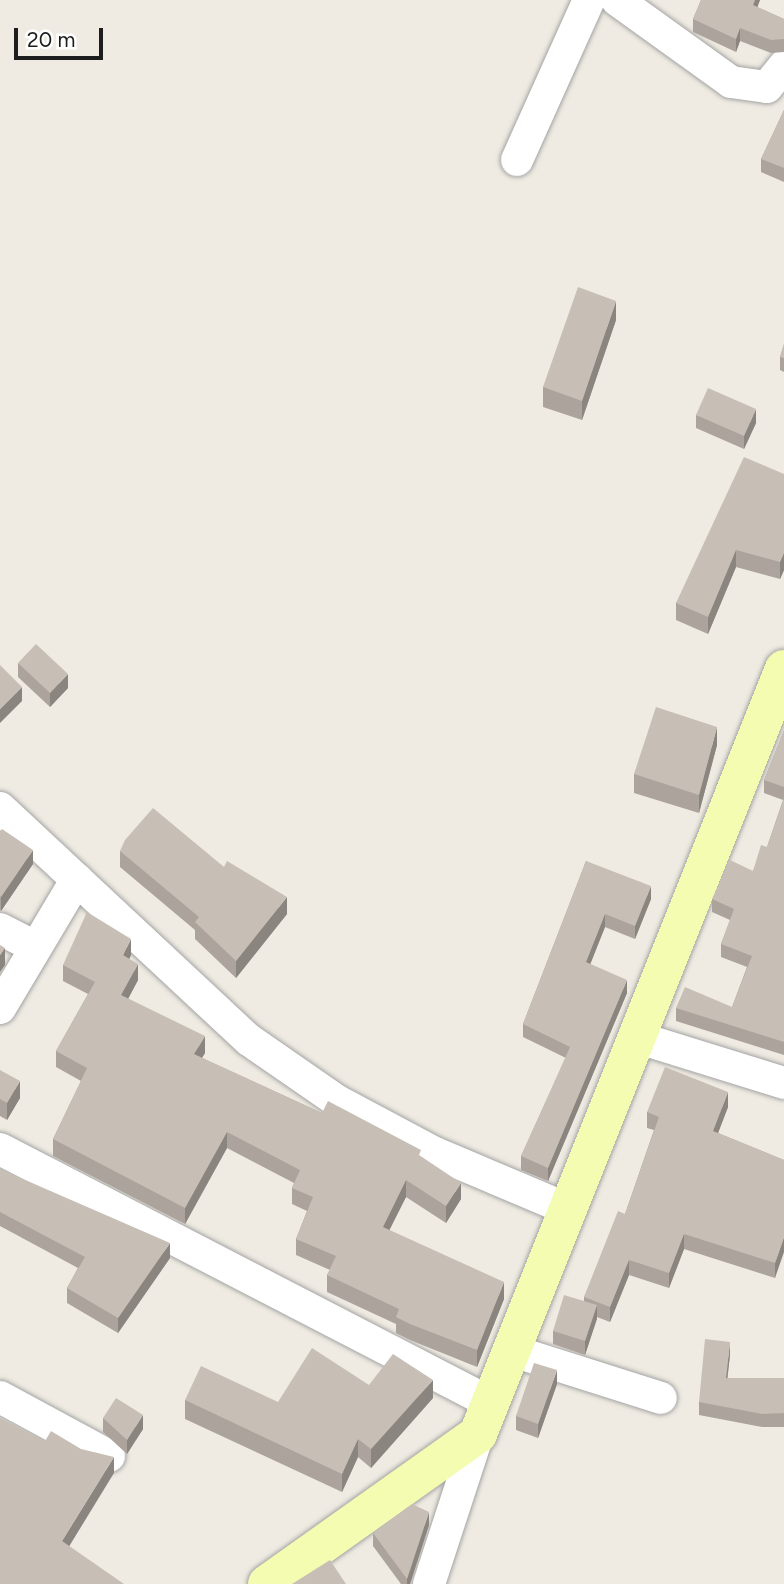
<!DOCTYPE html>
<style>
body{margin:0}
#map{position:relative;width:784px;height:1584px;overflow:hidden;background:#efebe2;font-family:Figtree,sans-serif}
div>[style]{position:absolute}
.roads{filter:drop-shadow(0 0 2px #a4a4a4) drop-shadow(0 0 2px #a4a4a4)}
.street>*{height:32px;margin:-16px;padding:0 16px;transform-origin:16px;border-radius:16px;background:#fff}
.secondary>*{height:38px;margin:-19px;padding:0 19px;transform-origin:19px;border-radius:19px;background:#f4fcb2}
.wall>*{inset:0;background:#aba39c}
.shaded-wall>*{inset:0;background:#8b857f}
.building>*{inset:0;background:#c7beb5}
span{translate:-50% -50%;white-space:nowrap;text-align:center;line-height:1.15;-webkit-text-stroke:7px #fff;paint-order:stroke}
.scale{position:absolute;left:14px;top:28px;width:89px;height:32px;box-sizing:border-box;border:4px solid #1d1d1d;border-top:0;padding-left:9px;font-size:21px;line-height:24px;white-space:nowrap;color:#1d1d1d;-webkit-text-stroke:5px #fff;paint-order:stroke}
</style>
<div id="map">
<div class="roads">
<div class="street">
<div style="left:617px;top:0;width:140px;rotate:35.7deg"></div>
<div style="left:731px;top:82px;width:36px;rotate:8deg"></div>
<div style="left:767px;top:87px;width:27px;rotate:-51deg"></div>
<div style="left:517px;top:160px;width:175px;rotate:-65.8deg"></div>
<div style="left:0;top:808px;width:340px;rotate:43deg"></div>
<div style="left:249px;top:1040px;width:107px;rotate:34.7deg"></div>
<div style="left:337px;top:1101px;width:111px;rotate:28deg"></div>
<div style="left:435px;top:1153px;width:147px;rotate:22.9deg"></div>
<div style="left:0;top:929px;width:39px;rotate:27deg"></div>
<div style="left:0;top:1008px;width:150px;rotate:-59.2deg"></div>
<div style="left:639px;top:1038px;width:152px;rotate:17.2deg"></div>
<div style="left:0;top:1149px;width:555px;rotate:27.35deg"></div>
<div style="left:513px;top:1351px;width:155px;rotate:17.6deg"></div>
<div style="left:0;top:1397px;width:124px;rotate:28.4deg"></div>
<div style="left:429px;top:1584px;width:158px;rotate:-71.9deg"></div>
</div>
<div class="secondary">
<div style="left:267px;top:1584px;width:259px;rotate:-35.4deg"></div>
<div style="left:478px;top:1434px;width:824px;rotate:-68.2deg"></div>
</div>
</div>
<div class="wall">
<div style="clip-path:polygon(701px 0,760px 0,757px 7px,784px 19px,784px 52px,771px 53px,740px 41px,736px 52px,693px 32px,693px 19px)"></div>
<div style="clip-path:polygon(784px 110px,784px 182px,761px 172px,761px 159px)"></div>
<div style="clip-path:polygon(616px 320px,582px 420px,543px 407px,543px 387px)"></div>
<div style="clip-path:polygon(784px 344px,784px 372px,780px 370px,780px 357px)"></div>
<div style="clip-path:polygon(696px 415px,756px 423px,744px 449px,696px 428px)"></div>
<div style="clip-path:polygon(784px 474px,784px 570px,780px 579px,736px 567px,708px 634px,676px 620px,676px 603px)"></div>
<div style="clip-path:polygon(18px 663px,68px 688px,50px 707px,18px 677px)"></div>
<div style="clip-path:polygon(784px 730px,784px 1055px,676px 1021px,676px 1008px,732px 1007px,747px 967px,721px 957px,721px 944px,730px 920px,712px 912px,712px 899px,753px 871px,767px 847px,783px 800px,764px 793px,764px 780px)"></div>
<div style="clip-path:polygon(717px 745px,699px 813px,634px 793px,634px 774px)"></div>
<div style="clip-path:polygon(0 832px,33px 864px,1px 911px,0 910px)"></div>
<div style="clip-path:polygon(120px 851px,224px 867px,287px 914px,236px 978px,195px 939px,195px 930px,120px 867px)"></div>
<div style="clip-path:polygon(586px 861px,651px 899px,635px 939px,605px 927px,590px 964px,627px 993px,548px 1181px,521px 1170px,521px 1156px,566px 1058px,523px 1037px,523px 1024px)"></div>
<div style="clip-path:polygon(131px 955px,129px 959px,138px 980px,128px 999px,205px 1053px,202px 1058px,322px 1113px,421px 1157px,461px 1199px,446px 1223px,406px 1197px,389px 1230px,504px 1299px,477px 1367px,410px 1340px,396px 1333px,396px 1324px,327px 1292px,327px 1275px,330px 1270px,296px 1255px,296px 1239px,307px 1211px,292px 1204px,292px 1188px,294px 1183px,227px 1148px,185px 1224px,53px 1156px,53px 1139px,81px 1081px,56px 1067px,56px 1051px,88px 994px,63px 981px,63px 965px)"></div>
<div style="clip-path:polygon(0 1070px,20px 1098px,7px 1120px,0 1116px)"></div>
<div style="clip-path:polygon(728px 1107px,718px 1133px,784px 1160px,775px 1278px,684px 1249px,669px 1288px,629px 1275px,610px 1322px,597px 1317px,585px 1355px,553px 1344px,553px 1331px,584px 1301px,584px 1297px,625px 1214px,654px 1130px,647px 1128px,647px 1112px)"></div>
<div style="clip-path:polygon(0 1169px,170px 1258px,118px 1333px,67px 1303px,67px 1288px,78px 1268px,0 1226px)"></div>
<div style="clip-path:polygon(730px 1355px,727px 1378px,784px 1378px,784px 1427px,762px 1427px,699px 1415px,699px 1402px)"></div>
<div style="clip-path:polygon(557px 1384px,538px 1438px,516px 1430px,516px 1416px)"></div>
<div style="clip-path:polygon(369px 1385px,433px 1398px,371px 1468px,358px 1457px,342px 1492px,185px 1419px,185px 1400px,278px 1402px)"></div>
<div style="clip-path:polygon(103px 1418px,143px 1429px,127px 1454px,103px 1432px)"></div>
<div style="clip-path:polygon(429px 1525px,410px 1584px,401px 1584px,373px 1546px,373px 1533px)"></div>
</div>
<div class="shaded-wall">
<div style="clip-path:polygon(755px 0,760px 0,753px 19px,753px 5px)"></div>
<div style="clip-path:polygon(740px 28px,740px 41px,736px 52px,736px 39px)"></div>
<div style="clip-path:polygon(616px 301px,616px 320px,582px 420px,582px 401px)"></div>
<div style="clip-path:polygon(756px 409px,756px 423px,744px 449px,744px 436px)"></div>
<div style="clip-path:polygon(736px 550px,736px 567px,708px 634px,708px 617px)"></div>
<div style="clip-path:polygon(784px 553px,784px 570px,780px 579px,780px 562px)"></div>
<div style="clip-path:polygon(68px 674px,68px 688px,50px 707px,50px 693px)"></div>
<div style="clip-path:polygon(22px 687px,22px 701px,0 723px,0 709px)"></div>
<div style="clip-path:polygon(717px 727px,717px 745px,699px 813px,699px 795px)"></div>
<div style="clip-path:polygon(33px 850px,33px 864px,1px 911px,1px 897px)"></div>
<div style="clip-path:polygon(651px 886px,651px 899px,635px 939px,635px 926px)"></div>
<div style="clip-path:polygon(287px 897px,287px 914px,236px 978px,236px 961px)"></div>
<div style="clip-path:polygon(605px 914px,605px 927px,586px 975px,586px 962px)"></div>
<div style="clip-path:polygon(131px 939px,131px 955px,123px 972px,123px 955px)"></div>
<div style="clip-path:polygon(5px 948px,5px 965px,0 972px,0 955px)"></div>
<div style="clip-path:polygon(138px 964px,138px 980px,121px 1012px,121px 995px)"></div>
<div style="clip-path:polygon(627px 980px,627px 993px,548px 1181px,548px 1168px)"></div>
<div style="clip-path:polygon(205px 1036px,205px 1053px,194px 1070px,194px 1054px)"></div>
<div style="clip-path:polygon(20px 1081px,20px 1098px,7px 1120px,7px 1103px)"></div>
<div style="clip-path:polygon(728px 1092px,728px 1107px,713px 1146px,713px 1131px)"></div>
<div style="clip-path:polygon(227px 1132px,227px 1148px,185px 1224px,185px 1208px)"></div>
<div style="clip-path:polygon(406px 1180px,406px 1197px,383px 1243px,383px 1227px)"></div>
<div style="clip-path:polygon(461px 1183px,461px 1199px,446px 1223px,446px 1206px)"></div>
<div style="clip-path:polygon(684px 1234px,684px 1249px,669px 1288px,669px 1273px)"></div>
<div style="clip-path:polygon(784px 1237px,784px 1252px,775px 1278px,775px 1263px)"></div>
<div style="clip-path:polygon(170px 1243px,170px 1258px,118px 1333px,118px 1318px)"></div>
<div style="clip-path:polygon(629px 1260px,629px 1275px,610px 1322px,610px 1307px)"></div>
<div style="clip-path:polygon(504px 1282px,504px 1299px,477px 1367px,477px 1350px)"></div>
<div style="clip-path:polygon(597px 1305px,597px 1319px,585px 1355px,585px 1341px)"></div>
<div style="clip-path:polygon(730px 1342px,730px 1355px,726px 1392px,726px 1378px)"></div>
<div style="clip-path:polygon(557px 1370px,557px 1384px,538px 1438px,538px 1424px)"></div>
<div style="clip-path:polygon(433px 1380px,433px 1398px,371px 1468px,371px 1449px)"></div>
<div style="clip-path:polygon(143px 1415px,143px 1429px,127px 1454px,127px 1440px)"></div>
<div style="clip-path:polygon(358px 1439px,358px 1457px,342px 1492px,342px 1474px)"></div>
<div style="clip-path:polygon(114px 1457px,114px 1473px,62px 1558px,62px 1541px)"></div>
<div style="clip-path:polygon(429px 1512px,429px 1525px,410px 1584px,407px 1584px,407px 1579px)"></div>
</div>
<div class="building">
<div style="clip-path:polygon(701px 0,755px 0,753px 5px,784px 19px,784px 39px,771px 40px,740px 28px,736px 39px,693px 19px)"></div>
<div style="clip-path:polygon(784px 110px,784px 168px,761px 159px)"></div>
<div style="clip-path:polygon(578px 287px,616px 301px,582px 401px,543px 387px)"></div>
<div style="clip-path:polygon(784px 344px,784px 358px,780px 357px)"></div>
<div style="clip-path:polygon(708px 388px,756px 409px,744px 436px,696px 415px)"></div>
<div style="clip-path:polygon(744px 457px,784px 474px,784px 553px,780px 562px,736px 550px,708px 617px,676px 603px)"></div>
<div style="clip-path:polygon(36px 644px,68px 674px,50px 693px,18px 663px)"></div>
<div style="clip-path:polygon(0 665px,22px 687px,0 709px)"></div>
<div style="clip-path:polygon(656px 707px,717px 727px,699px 795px,634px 774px)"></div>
<div style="clip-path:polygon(784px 730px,784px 787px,764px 780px)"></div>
<div style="clip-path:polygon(784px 798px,784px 1042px,676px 1008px,685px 987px,732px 1007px,752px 956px,721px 944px,734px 909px,712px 899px,730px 860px,753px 871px,761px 845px,767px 847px)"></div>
<div style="clip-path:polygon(153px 808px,224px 867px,227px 861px,287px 897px,236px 961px,195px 922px,199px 917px,120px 851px,125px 840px)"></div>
<div style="clip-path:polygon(2px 829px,33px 850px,1px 897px,0 896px,0 832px)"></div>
<div style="clip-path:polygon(586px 861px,651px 886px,635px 926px,605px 914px,586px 962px,627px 980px,548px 1168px,521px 1156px,570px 1047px,523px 1024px)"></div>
<div style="clip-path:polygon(87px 912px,131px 939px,123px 955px,138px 964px,121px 995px,205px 1036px,194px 1054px,322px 1113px,328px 1101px,421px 1150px,419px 1155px,461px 1183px,446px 1206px,406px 1180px,383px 1227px,504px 1282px,477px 1350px,410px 1324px,396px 1317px,399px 1309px,327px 1275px,336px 1256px,296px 1239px,313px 1197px,292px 1188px,300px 1170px,227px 1132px,185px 1208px,53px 1139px,87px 1068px,56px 1051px,95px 982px,63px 965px)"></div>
<div style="clip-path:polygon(0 945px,5px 948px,0 955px)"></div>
<div style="clip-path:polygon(665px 1067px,728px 1092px,713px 1131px,784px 1160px,784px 1237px,775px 1263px,684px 1234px,669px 1273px,629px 1260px,610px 1307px,584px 1297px,618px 1211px,625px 1214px,659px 1117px,647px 1112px)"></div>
<div style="clip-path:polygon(0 1070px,20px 1081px,7px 1103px,0 1099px)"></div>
<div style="clip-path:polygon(0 1169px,170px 1243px,118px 1318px,67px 1288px,85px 1257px,0 1212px)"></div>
<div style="clip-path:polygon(564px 1295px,597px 1305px,585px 1341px,553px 1331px)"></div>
<div style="clip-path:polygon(705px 1339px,730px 1342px,726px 1378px,784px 1378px,784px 1413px,762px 1414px,699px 1402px)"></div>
<div style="clip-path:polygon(312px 1348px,369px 1385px,393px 1354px,433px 1380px,371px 1449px,358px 1439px,342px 1474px,185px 1400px,201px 1366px,278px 1402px)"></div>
<div style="clip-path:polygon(534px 1363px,557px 1370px,538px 1424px,516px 1416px)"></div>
<div style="clip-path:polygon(116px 1398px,143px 1415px,127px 1440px,103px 1418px)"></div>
<div style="clip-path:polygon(0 1418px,45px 1441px,51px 1431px,81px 1449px,114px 1457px,62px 1541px,124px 1584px,0 1584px)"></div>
<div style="clip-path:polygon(412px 1504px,429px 1512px,407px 1579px,373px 1533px)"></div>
<div style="clip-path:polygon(330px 1560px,346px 1584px,292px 1584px)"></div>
</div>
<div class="scale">20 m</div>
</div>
